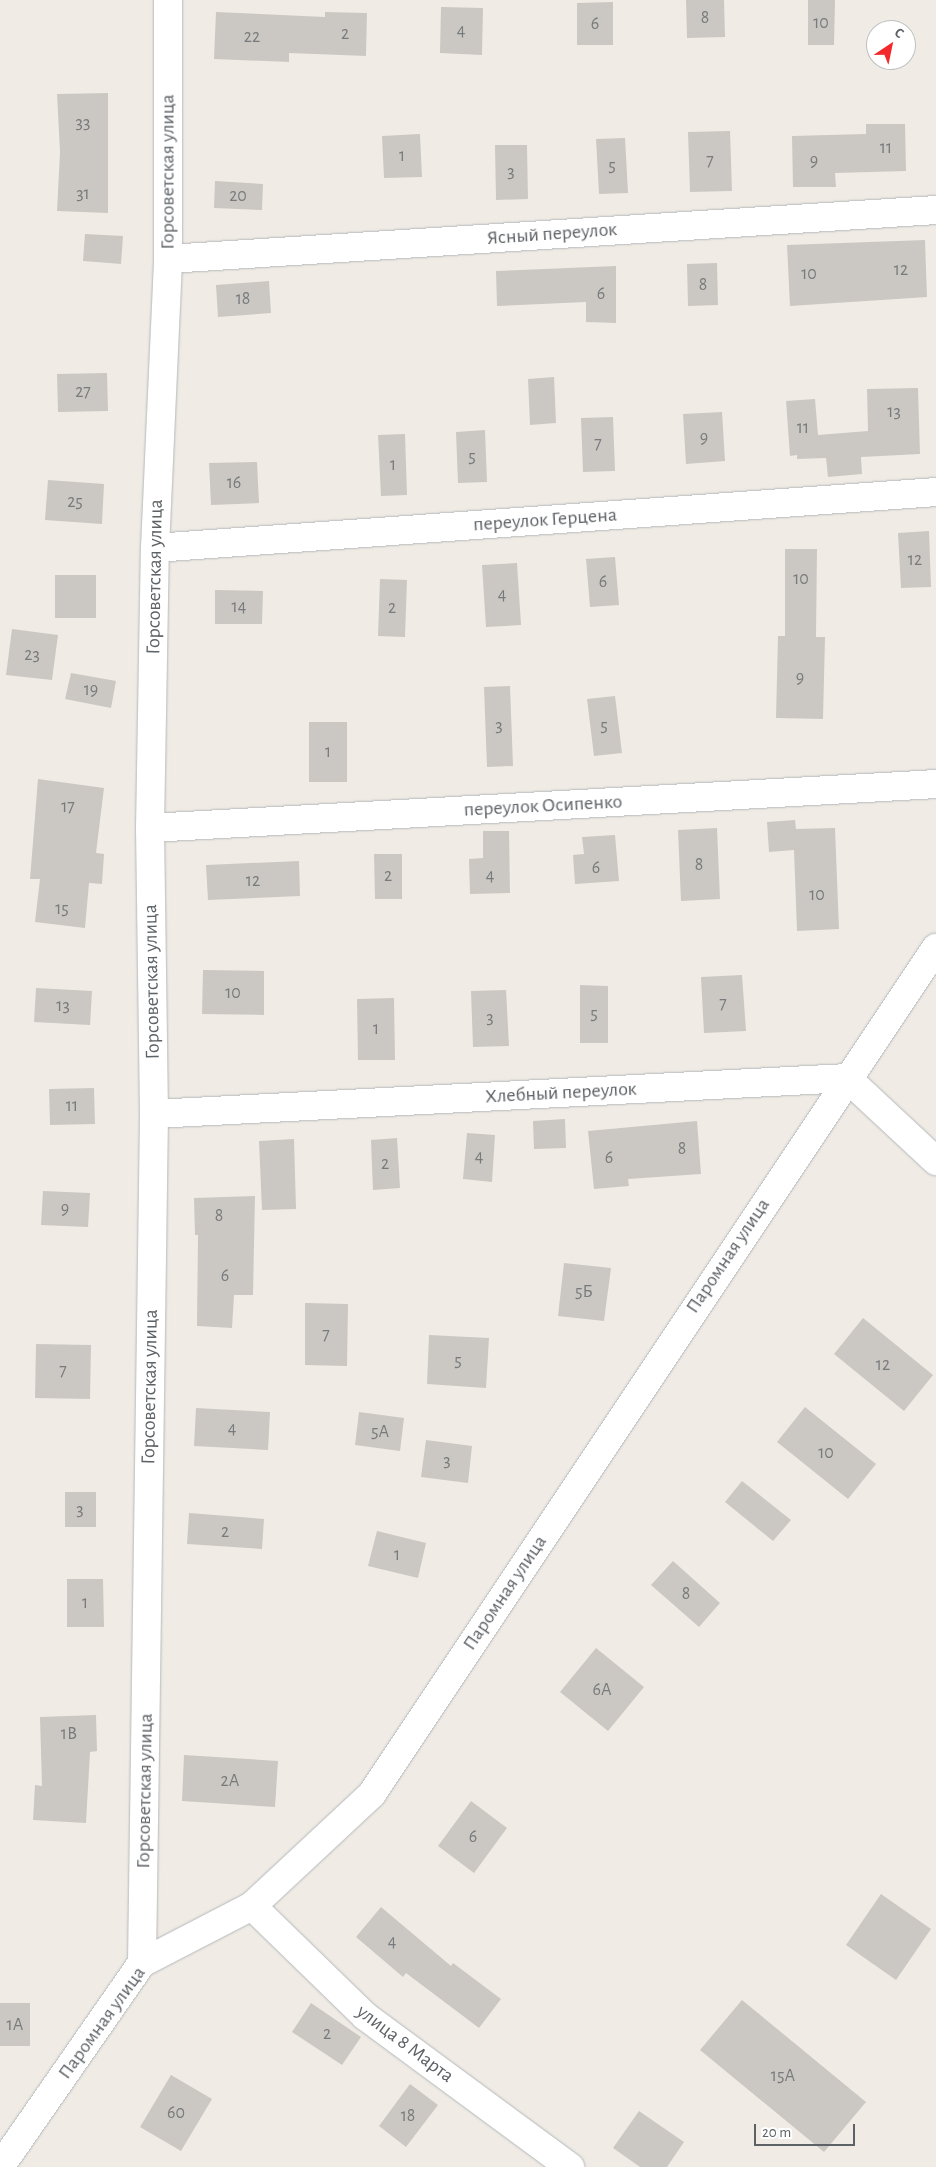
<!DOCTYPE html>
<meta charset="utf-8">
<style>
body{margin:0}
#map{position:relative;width:936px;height:2167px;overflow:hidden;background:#f0ece5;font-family:"Alegreya Sans",sans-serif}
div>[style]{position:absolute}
.building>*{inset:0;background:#cbc7c2}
.roads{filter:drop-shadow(0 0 1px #b5b8bc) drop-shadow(0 0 1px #b5b8bc)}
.minor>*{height:28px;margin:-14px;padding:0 14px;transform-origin:14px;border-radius:14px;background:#fff}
span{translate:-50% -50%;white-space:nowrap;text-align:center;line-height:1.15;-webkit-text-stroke:4px #fff;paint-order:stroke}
.number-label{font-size:18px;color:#787b7d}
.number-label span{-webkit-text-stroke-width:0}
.street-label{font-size:20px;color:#5d6266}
.north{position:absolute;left:866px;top:20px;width:50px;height:50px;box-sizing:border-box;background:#fff;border:1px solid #bec0c2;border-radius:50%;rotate:34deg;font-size:14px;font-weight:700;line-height:20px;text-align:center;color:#5d6266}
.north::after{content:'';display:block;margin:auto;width:18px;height:22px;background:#f2282a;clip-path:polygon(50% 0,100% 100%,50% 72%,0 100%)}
.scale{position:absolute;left:754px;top:2124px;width:101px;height:22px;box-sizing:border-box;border:2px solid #5d6266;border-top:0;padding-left:6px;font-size:15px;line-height:18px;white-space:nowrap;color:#5d6266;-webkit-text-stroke:4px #fff;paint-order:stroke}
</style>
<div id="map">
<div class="building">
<div style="clip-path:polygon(686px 0,724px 0,725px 37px,687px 38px)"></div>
<div style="clip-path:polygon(808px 0,835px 0,834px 45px,808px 45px)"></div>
<div style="clip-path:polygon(613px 2px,613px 45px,577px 45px,577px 3px)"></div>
<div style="clip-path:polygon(441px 7px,483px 8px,482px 55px,440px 53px)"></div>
<div style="clip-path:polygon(216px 12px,325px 17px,325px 12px,367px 13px,366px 56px,289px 53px,289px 62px,214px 59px)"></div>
<div style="clip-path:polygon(108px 93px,108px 213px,57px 211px,60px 152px,57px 94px)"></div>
<div style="clip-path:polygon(866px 124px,905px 124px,906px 171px,835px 173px,836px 187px,793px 187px,792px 136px,866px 134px)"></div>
<div style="clip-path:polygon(730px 131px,732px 191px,690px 192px,688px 132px)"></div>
<div style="clip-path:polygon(420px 134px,422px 177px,384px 178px,382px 136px)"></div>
<div style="clip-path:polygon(625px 138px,628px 193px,599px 194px,596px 139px)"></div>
<div style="clip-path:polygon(495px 145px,527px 145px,528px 199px,496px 200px)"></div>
<div style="clip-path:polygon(215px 181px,263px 184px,262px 210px,214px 208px)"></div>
<div style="clip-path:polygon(85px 234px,123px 236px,121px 264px,83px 261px)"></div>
<div style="clip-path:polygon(925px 240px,927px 297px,790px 306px,787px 245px)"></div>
<div style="clip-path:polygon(717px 263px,718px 305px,688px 306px,687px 264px)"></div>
<div style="clip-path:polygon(616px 266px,616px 323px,586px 322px,586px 302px,497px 306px,496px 271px)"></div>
<div style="clip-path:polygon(269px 281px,271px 313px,218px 317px,216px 285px)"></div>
<div style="clip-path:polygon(107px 373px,108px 411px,58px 412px,57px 374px)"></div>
<div style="clip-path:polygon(554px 377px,556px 423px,530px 425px,528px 379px)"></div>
<div style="clip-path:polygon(918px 388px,920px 454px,861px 457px,862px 474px,828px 477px,826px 458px,797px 459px,797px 455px,790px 456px,786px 401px,815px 399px,818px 435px,868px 431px,867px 389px)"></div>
<div style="clip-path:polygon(722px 412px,725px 461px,686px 464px,683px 414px)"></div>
<div style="clip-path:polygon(613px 417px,615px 471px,583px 472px,581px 418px)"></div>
<div style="clip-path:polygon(485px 430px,487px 482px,458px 483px,456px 432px)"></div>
<div style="clip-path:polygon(405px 434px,407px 495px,381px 496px,378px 435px)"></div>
<div style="clip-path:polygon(257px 462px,259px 503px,211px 505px,209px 463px)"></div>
<div style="clip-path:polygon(48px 480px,104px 484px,102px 524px,45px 520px)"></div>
<div style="clip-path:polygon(929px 531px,931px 587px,901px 588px,898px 533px)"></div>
<div style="clip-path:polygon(785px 549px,817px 549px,816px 637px,825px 637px,823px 719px,776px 718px,778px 636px,785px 636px)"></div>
<div style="clip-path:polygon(615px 557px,619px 605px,590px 607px,586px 559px)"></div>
<div style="clip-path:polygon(517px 563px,521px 625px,486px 627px,482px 565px)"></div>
<div style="clip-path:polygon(55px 575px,96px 575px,96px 618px,55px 618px)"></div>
<div style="clip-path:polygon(380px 579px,407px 580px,405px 637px,378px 636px)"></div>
<div style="clip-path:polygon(215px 590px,263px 591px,262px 624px,215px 624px)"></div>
<div style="clip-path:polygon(12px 629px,58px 635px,52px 680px,6px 675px)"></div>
<div style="clip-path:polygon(71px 673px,116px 681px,111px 708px,65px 699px)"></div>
<div style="clip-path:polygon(510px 686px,513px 766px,487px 767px,484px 687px)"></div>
<div style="clip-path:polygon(615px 696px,622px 753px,594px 756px,587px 699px)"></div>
<div style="clip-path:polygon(309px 722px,347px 722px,347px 782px,309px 782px)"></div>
<div style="clip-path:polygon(38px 779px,104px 788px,96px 853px,104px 854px,102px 884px,89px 883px,85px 928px,35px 922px,40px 879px,30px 879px)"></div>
<div style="clip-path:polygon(795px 820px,796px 829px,835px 828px,839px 929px,797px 931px,794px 850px,769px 852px,767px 822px)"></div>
<div style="clip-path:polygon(717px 828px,720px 899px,681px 901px,678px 830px)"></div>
<div style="clip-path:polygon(483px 831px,509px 831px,510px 893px,470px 894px,469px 859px,483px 858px)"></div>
<div style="clip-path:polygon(615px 835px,619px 881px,575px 884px,573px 855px,584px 854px,582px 837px)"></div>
<div style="clip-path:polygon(374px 854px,402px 854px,402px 899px,375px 899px)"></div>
<div style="clip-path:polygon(299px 861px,300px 896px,208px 900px,206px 865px)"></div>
<div style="clip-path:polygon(203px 970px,264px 971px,264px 1015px,202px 1014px)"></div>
<div style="clip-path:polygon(742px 975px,746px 1031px,704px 1033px,701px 977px)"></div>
<div style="clip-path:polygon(580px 985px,608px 986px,608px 1043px,580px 1043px)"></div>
<div style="clip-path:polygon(36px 988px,92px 991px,90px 1025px,34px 1022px)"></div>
<div style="clip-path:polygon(506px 990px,509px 1046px,473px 1047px,471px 991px)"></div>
<div style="clip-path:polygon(394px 998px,395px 1060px,358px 1060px,357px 999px)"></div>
<div style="clip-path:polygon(94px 1088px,95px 1124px,50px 1125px,49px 1089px)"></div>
<div style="clip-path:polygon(565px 1119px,566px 1148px,534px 1149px,533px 1121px)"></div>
<div style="clip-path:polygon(697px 1121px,701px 1174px,628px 1179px,629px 1186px,594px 1189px,588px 1131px)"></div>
<div style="clip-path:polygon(467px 1133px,495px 1135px,492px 1182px,463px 1179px)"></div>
<div style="clip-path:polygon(397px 1138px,400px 1188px,373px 1190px,371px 1140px)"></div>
<div style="clip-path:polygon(294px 1139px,296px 1209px,262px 1210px,259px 1141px)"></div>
<div style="clip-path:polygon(43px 1191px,90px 1193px,88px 1227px,41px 1225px)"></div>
<div style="clip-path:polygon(255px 1196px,253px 1295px,234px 1295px,232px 1328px,197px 1326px,198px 1235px,195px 1235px,194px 1198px)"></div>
<div style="clip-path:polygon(564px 1263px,611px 1268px,604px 1321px,558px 1316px)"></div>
<div style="clip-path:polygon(305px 1303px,348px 1304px,347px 1366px,305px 1365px)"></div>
<div style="clip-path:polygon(863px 1318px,933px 1375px,904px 1411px,834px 1354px)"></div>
<div style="clip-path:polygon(429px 1335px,489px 1338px,486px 1388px,427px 1384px)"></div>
<div style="clip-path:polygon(36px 1344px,91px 1345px,90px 1399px,35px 1398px)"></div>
<div style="clip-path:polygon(805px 1407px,876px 1464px,848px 1499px,777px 1442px)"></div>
<div style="clip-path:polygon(196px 1408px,270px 1412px,268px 1450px,194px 1446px)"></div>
<div style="clip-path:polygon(359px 1412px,404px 1418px,400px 1451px,355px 1445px)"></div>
<div style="clip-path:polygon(426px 1440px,472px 1446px,468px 1483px,421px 1477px)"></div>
<div style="clip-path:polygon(742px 1481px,791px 1520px,773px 1541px,725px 1502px)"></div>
<div style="clip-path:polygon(65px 1492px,96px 1492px,96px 1527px,65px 1527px)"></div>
<div style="clip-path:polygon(189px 1513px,264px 1519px,262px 1549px,187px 1544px)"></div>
<div style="clip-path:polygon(377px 1531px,426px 1543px,418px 1578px,368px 1566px)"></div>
<div style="clip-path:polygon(673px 1561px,720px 1603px,699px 1627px,651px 1585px)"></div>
<div style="clip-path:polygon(67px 1579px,103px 1579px,104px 1627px,67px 1627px)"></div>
<div style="clip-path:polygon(596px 1648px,644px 1687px,608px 1731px,560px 1692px)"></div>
<div style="clip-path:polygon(96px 1715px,97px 1751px,90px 1752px,86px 1823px,33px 1820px,35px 1785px,42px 1786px,40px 1717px)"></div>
<div style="clip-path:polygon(184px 1755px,278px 1761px,275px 1807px,182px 1801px)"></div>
<div style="clip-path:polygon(471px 1801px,507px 1828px,474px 1873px,438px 1846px)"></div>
<div style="clip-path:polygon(881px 1894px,931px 1929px,896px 1980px,846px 1945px)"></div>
<div style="clip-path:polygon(381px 1907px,451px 1966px,453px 1963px,501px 1999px,479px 2028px,406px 1973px,403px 1977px,356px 1937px)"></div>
<div style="clip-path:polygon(742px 2000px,866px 2102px,824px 2152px,700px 2050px)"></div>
<div style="clip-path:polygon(0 2003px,30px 2003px,30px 2046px,0 2046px)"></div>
<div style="clip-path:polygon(311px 2003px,361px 2037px,342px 2065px,292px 2032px)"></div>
<div style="clip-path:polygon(171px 2075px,212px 2099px,181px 2151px,140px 2127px)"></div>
<div style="clip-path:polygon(410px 2084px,438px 2105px,406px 2147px,379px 2126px)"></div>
<div style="clip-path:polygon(639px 2111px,684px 2142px,667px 2167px,640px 2167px,613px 2148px)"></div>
</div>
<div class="roads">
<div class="minor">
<div style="left:168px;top:259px;width:770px;rotate:-3.65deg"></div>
<div style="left:155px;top:548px;width:783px;rotate:-4.1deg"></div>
<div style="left:150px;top:828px;width:787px;rotate:-3.2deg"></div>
<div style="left:154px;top:1114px;width:694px;rotate:-2.97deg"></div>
<div style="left:847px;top:1078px;width:122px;rotate:43deg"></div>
<div style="left:252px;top:1906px;width:158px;rotate:44.2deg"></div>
<div style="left:365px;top:2016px;width:255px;rotate:36.4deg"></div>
<div style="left:142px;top:1963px;width:849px;rotate:-89.19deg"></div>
<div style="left:154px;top:1114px;width:286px;rotate:-90.8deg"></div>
<div style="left:150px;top:828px;width:280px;rotate:-89deg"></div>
<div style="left:155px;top:548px;width:289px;rotate:-87.4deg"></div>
<div style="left:168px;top:259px;width:259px;rotate:-90deg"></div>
<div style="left:0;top:2167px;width:249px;rotate:-55.2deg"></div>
<div style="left:142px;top:1963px;width:124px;rotate:-27.4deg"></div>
<div style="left:252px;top:1906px;width:164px;rotate:-43deg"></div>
<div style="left:372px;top:1794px;width:1017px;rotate:-56.31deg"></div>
</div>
</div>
<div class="number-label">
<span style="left:705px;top:18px">8</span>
<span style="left:821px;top:23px">10</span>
<span style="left:595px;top:24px">6</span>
<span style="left:461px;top:31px">4</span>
<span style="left:345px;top:34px">2</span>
<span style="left:252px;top:37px">22</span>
<span style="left:83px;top:123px">33</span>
<span style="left:886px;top:148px">11</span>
<span style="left:402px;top:156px">1</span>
<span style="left:710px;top:161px">7</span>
<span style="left:814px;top:161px">9</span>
<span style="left:612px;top:166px">5</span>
<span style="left:511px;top:172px">3</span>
<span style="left:83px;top:194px">31</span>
<span style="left:238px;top:196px">20</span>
<span style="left:901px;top:270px">12</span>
<span style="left:809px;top:274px">10</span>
<span style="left:703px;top:285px">8</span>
<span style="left:601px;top:294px">6</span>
<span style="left:243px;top:299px">18</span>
<span style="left:83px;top:392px">27</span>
<span style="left:894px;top:412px">13</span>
<span style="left:803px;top:428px">11</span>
<span style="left:704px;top:438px">9</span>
<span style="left:598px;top:444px">7</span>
<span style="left:472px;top:457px">5</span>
<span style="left:393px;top:465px">1</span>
<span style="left:234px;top:483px">16</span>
<span style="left:75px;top:502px">25</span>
<span style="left:915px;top:560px">12</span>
<span style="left:801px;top:579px">10</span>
<span style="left:603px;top:582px">6</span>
<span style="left:502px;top:595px">4</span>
<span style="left:239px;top:607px">14</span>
<span style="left:392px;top:608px">2</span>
<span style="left:32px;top:655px">23</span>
<span style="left:800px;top:678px">9</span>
<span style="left:91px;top:690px">19</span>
<span style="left:499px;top:726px">3</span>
<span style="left:604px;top:726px">5</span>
<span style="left:328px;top:752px">1</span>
<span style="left:68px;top:807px">17</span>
<span style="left:699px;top:865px">8</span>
<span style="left:596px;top:868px">6</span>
<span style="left:388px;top:876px">2</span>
<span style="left:490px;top:876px">4</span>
<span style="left:253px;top:881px">12</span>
<span style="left:817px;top:895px">10</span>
<span style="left:62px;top:909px">15</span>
<span style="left:233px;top:993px">10</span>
<span style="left:723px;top:1004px">7</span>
<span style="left:63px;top:1006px">13</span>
<span style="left:594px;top:1014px">5</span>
<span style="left:490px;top:1018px">3</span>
<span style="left:376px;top:1029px">1</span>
<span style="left:72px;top:1106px">11</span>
<span style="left:682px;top:1149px">8</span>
<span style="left:479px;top:1157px">4</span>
<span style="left:609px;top:1158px">6</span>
<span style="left:385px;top:1164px">2</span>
<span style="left:65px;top:1209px">9</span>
<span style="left:219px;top:1216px">8</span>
<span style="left:225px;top:1276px">6</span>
<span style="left:584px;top:1292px">5Б</span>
<span style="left:326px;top:1335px">7</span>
<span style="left:458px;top:1361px">5</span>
<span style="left:883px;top:1365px">12</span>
<span style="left:63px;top:1371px">7</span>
<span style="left:232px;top:1429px">4</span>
<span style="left:380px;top:1432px">5А</span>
<span style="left:826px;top:1453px">10</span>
<span style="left:447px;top:1461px">3</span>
<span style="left:80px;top:1510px">3</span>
<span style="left:225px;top:1532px">2</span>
<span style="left:397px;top:1555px">1</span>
<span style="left:686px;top:1594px">8</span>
<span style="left:85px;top:1603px">1</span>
<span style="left:602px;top:1690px">6А</span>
<span style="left:69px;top:1734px">1В</span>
<span style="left:230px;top:1781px">2А</span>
<span style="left:473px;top:1837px">6</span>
<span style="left:392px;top:1942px">4</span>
<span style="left:15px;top:2025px">1А</span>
<span style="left:327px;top:2034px">2</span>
<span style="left:783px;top:2076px">15А</span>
<span style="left:176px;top:2113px">60</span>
<span style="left:408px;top:2116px">18</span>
</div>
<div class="street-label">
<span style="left:168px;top:172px;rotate:-90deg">Горсоветская улица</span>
<span style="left:552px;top:234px;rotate:-4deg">Ясный переулок</span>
<span style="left:545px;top:520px;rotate:-4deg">переулок Герцена</span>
<span style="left:155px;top:577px;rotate:-89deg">Горсоветская улица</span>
<span style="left:543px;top:806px;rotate:-3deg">переулок Осипенко</span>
<span style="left:152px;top:982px;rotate:-91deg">Горсоветская улица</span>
<span style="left:561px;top:1093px;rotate:-3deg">Хлебный переулок</span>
<span style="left:728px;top:1256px;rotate:-56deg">Паромная улица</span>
<span style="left:150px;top:1387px;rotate:-89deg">Горсоветская улица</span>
<span style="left:505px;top:1593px;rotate:-56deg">Паромная улица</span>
<span style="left:145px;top:1791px;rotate:-89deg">Горсоветская улица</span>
<span style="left:102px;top:2023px;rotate:-54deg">Паромная улица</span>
<span style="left:405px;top:2044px;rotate:37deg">улица 8 Марта</span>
</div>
<div class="north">С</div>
<div class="scale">20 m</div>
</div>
